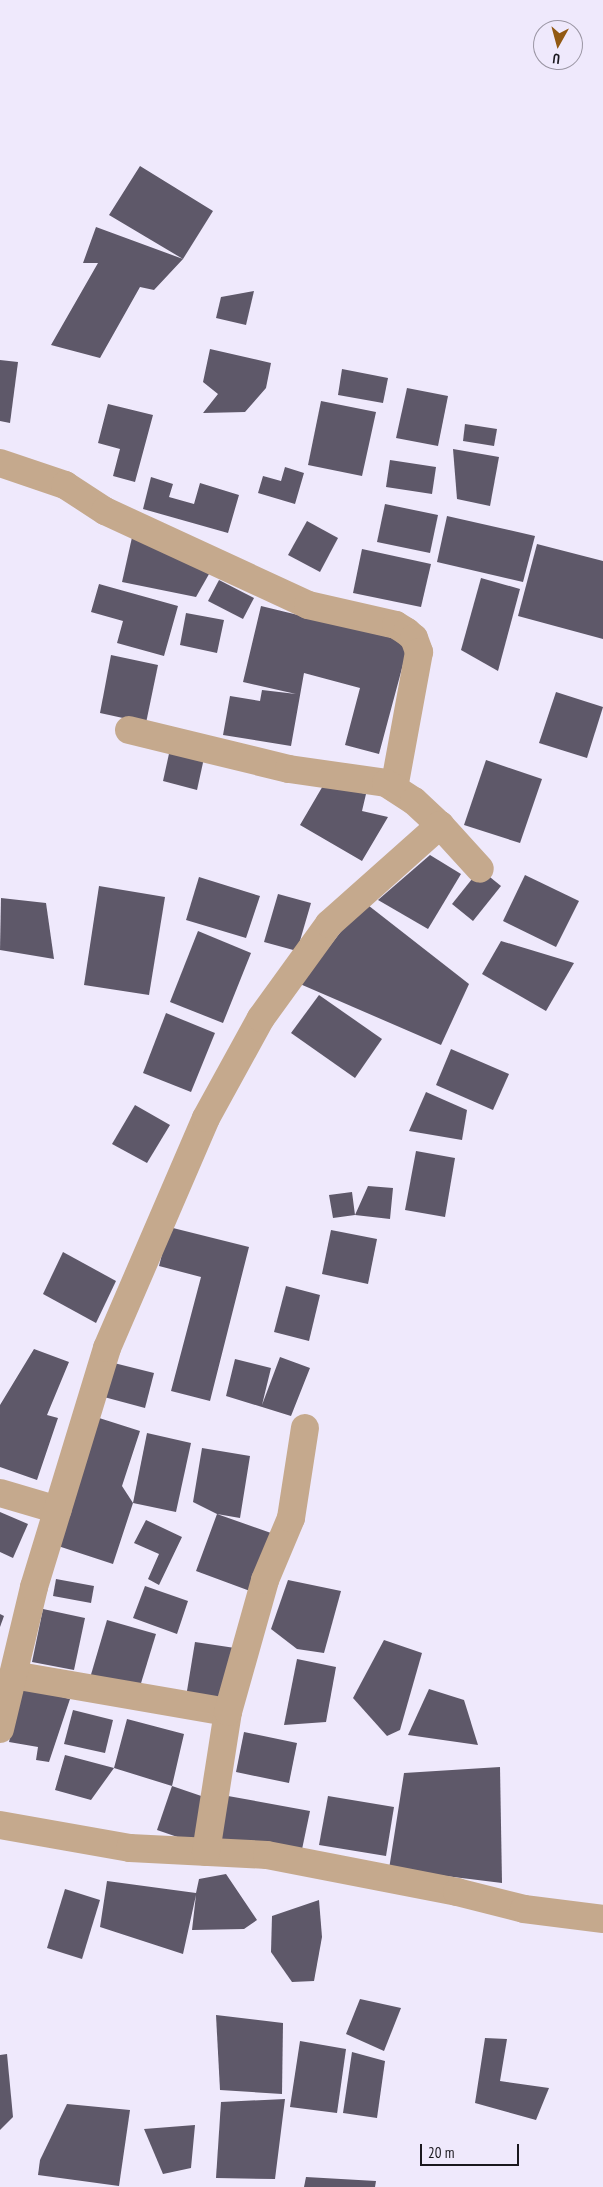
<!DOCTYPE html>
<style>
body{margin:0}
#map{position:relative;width:603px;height:2187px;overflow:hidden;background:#efe9fc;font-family:"PT Sans Narrow",sans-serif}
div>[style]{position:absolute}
.building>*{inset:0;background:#5e5869}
.minor>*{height:28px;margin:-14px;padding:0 14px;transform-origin:14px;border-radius:14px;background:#c5a98d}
span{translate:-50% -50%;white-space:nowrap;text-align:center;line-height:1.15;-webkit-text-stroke:5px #efe9fc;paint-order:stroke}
.north{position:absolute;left:533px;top:20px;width:50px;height:50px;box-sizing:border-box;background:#efe9fc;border:1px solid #9a95a3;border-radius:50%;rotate:187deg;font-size:14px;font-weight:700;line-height:20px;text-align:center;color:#1a181e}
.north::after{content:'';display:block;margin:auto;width:18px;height:22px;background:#925913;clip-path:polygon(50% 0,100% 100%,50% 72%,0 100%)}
.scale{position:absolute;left:420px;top:2144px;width:99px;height:22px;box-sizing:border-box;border:2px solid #1a181e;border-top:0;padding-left:6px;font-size:15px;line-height:18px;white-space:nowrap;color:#1a181e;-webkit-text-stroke:4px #efe9fc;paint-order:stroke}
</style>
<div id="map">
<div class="building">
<div style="clip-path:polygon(140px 166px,213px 211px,183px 259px,154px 290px,140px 287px,100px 358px,51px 345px,98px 263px,83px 263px,96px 227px,183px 259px,109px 215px)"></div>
<div style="clip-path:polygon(254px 291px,246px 325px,216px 318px,221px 297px)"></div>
<div style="clip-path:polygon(210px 349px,271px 363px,266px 388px,245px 412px,203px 413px,218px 394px,203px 382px)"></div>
<div style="clip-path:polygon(0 360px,18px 362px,10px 423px,0 421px)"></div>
<div style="clip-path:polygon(342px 369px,388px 378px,383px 403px,338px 395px)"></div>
<div style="clip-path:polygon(407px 388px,448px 396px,438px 446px,396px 438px)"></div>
<div style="clip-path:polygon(321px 401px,376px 412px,362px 476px,308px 465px)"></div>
<div style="clip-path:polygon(108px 404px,153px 415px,135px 482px,113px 476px,120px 449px,98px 443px)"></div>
<div style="clip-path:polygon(465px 424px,497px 429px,494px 446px,463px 441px)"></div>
<div style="clip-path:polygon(453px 449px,499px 457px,490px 506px,457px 499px)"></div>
<div style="clip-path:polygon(390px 460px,436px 467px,432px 494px,386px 487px)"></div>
<div style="clip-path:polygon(285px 467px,304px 473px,295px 504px,258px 493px,263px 476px,281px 481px)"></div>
<div style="clip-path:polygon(151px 477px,173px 484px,169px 497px,194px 504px,200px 483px,239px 495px,228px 533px,143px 509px)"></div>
<div style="clip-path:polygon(385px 504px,438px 515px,430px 553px,377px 542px)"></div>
<div style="clip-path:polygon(447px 516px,535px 536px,523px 582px,437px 562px)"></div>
<div style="clip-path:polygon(307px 521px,338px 538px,320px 572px,288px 555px)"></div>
<div style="clip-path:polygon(133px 533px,209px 574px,196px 597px,122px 582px)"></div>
<div style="clip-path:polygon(537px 544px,603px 561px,603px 639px,518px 616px)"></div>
<div style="clip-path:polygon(362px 549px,431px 564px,421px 607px,353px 593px)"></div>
<div style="clip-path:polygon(481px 578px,520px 589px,498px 671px,461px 650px)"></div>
<div style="clip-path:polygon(219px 580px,254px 598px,243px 619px,208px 601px)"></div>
<div style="clip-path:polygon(99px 584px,178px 606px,164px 656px,117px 643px,123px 621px,91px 612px)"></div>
<div style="clip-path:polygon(261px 606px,409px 642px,379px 754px,345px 745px,360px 688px,304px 673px,291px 746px,223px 735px,230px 696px,260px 701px,262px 690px,296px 694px,243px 682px)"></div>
<div style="clip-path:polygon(186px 613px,224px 620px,217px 653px,180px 645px)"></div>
<div style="clip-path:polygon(111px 655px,158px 665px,146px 723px,100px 713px)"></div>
<div style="clip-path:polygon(556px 692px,603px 707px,587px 758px,539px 743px)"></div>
<div style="clip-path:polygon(170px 749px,204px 758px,197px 790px,163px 781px)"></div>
<div style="clip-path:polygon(486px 760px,542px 779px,520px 843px,464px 825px)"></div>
<div style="clip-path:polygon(324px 784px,366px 794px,362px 811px,388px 817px,362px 861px,300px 825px)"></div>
<div style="clip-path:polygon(430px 855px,461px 874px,428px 929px,378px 900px)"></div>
<div style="clip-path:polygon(480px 869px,501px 886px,473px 921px,452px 904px)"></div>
<div style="clip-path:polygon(525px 875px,579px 901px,556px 947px,503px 921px)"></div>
<div style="clip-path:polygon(199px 877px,260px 896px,246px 938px,186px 920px)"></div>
<div style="clip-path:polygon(99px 886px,165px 897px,149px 995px,84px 985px)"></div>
<div style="clip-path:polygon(278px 894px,311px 903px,297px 951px,264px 942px)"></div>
<div style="clip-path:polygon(1px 898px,46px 903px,54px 959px,0 950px)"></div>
<div style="clip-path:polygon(364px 902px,469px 984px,441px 1045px,300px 984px)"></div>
<div style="clip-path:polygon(198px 931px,251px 953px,223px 1023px,170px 1002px)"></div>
<div style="clip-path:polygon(501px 941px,574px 963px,546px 1011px,482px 974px)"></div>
<div style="clip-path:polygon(319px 995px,382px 1039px,355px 1078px,291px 1033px)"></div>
<div style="clip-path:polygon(166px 1013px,215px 1033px,191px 1092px,143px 1073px)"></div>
<div style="clip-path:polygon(451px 1049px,509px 1074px,493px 1110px,436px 1085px)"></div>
<div style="clip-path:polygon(426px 1092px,467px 1110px,462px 1140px,409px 1131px)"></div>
<div style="clip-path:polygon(135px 1105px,170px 1125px,147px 1163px,112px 1144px)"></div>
<div style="clip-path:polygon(416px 1151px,455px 1158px,445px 1217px,405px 1210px)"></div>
<div style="clip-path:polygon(368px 1186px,393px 1188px,390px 1219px,355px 1215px,333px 1218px,329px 1195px,352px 1192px,355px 1215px)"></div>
<div style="clip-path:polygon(169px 1227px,249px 1247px,210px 1401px,171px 1391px,201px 1277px,159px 1266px)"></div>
<div style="clip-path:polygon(331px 1230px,377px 1239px,368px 1284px,322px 1274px)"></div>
<div style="clip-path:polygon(63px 1252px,116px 1281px,96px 1323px,43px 1294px)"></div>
<div style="clip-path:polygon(286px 1286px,320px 1295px,309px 1341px,274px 1332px)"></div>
<div style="clip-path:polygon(34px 1349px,69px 1362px,47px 1415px,58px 1418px,37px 1480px,0 1467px,0 1405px)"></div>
<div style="clip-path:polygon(280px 1357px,310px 1368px,291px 1416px,226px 1396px,235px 1359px,271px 1368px,262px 1405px)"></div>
<div style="clip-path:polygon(114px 1363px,154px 1373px,145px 1408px,104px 1397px)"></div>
<div style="clip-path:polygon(96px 1417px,140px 1431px,122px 1486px,133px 1503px,113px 1564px,55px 1545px)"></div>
<div style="clip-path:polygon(147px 1433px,191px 1443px,176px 1512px,133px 1503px)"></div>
<div style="clip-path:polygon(202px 1448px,250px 1456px,240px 1518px,217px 1514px,271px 1533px,250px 1591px,196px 1571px,217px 1514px,193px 1502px)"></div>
<div style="clip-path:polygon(0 1512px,28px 1524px,13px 1558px,0 1552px)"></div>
<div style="clip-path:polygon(146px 1520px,182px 1537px,159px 1585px,148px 1579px,159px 1554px,134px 1543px)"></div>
<div style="clip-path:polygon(56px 1579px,94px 1586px,91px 1603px,53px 1596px)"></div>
<div style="clip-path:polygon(288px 1580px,341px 1591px,324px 1653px,297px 1649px,271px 1629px)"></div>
<div style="clip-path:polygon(145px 1586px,188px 1601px,177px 1634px,133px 1618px)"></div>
<div style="clip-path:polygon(43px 1609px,85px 1618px,74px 1670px,32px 1662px)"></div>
<div style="clip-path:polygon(0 1614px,4px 1616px,0 1627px)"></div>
<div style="clip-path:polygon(107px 1620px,156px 1634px,138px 1693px,90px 1678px)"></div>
<div style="clip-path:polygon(384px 1640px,422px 1653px,400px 1730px,387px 1736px,353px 1698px)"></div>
<div style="clip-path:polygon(195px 1642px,235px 1648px,226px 1704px,186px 1697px)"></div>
<div style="clip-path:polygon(297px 1659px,336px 1667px,326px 1722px,284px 1725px)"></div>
<div style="clip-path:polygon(21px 1687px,70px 1699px,49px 1762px,36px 1760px,38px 1747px,9px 1742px)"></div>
<div style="clip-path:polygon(429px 1689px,464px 1700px,478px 1745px,408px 1735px)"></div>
<div style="clip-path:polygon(73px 1710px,113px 1720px,105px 1753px,64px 1744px)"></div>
<div style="clip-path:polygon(127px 1719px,184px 1734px,172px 1786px,114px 1768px,91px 1800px,55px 1790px,65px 1755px,114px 1768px)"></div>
<div style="clip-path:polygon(244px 1732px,297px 1743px,289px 1783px,236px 1772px)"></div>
<div style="clip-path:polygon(500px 1767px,502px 1883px,389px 1869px,404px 1773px)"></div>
<div style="clip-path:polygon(172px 1786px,213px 1800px,198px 1844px,157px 1830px)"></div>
<div style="clip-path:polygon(228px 1796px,310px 1811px,300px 1859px,219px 1841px)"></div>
<div style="clip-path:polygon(328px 1796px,394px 1807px,386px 1856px,319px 1845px)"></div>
<div style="clip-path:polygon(226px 1874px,257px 1920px,244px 1929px,192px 1930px,196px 1895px,183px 1954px,100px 1927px,107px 1881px,196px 1893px,199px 1879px)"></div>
<div style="clip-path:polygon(65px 1889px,100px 1900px,82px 1959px,47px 1948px)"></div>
<div style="clip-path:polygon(319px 1900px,322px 1937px,314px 1981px,292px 1982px,271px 1952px,272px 1916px)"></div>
<div style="clip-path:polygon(360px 1999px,401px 2008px,384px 2051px,346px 2034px)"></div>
<div style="clip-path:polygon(216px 2015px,283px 2023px,282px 2094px,220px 2090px)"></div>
<div style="clip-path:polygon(485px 2038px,507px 2039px,500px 2081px,549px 2088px,536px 2120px,475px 2103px)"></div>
<div style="clip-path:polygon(300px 2041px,346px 2049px,337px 2113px,290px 2107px)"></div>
<div style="clip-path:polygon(352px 2052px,385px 2061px,377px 2118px,343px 2113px)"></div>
<div style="clip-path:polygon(7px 2054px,13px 2117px,0 2130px,0 2055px)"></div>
<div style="clip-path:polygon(285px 2099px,275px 2179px,216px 2178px,221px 2102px)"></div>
<div style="clip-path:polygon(67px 2104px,130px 2110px,119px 2186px,38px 2175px,40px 2160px)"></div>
<div style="clip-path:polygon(195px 2125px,191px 2168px,163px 2174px,144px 2129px)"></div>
<div style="clip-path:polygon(306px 2177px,376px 2181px,375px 2187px,304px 2187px)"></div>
</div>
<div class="minor">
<div style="left:0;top:463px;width:69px;rotate:18.7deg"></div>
<div style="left:65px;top:485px;width:48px;rotate:33deg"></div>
<div style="left:105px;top:511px;width:224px;rotate:24.8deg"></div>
<div style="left:308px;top:605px;width:90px;rotate:12.8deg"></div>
<div style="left:396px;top:625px;width:13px;rotate:32deg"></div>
<div style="left:407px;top:632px;width:9px;rotate:41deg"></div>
<div style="left:414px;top:638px;width:15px;rotate:70deg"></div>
<div style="left:419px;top:652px;width:138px;rotate:100.4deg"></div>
<div style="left:129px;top:730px;width:165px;rotate:13.7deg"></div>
<div style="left:289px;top:769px;width:98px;rotate:8.2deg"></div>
<div style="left:386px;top:783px;width:33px;rotate:33deg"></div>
<div style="left:414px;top:801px;width:35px;rotate:43deg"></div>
<div style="left:440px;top:825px;width:59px;rotate:47.7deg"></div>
<div style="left:0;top:1493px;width:60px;rotate:16.3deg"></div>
<div style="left:13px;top:1675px;width:218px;rotate:9.8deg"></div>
<div style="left:0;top:1729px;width:146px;rotate:-76.5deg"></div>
<div style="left:34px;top:1587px;width:250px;rotate:-73deg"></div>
<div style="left:107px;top:1348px;width:250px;rotate:-66.7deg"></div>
<div style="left:206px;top:1118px;width:114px;rotate:-61.2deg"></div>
<div style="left:261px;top:1018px;width:116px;rotate:-54.1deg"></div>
<div style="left:329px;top:924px;width:149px;rotate:-41.7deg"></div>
<div style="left:0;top:1825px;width:132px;rotate:10deg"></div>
<div style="left:130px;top:1848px;width:137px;rotate:2.9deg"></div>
<div style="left:267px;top:1855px;width:194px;rotate:11deg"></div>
<div style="left:457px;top:1892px;width:69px;rotate:14.2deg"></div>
<div style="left:524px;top:1909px;width:80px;rotate:7.2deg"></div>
<div style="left:206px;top:1852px;width:142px;rotate:-81.1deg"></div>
<div style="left:228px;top:1712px;width:137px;rotate:-74.3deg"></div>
<div style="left:265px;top:1580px;width:67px;rotate:-67.2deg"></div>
<div style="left:291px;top:1518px;width:91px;rotate:-81.2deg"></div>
</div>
<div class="north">U</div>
<div class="scale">20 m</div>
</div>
